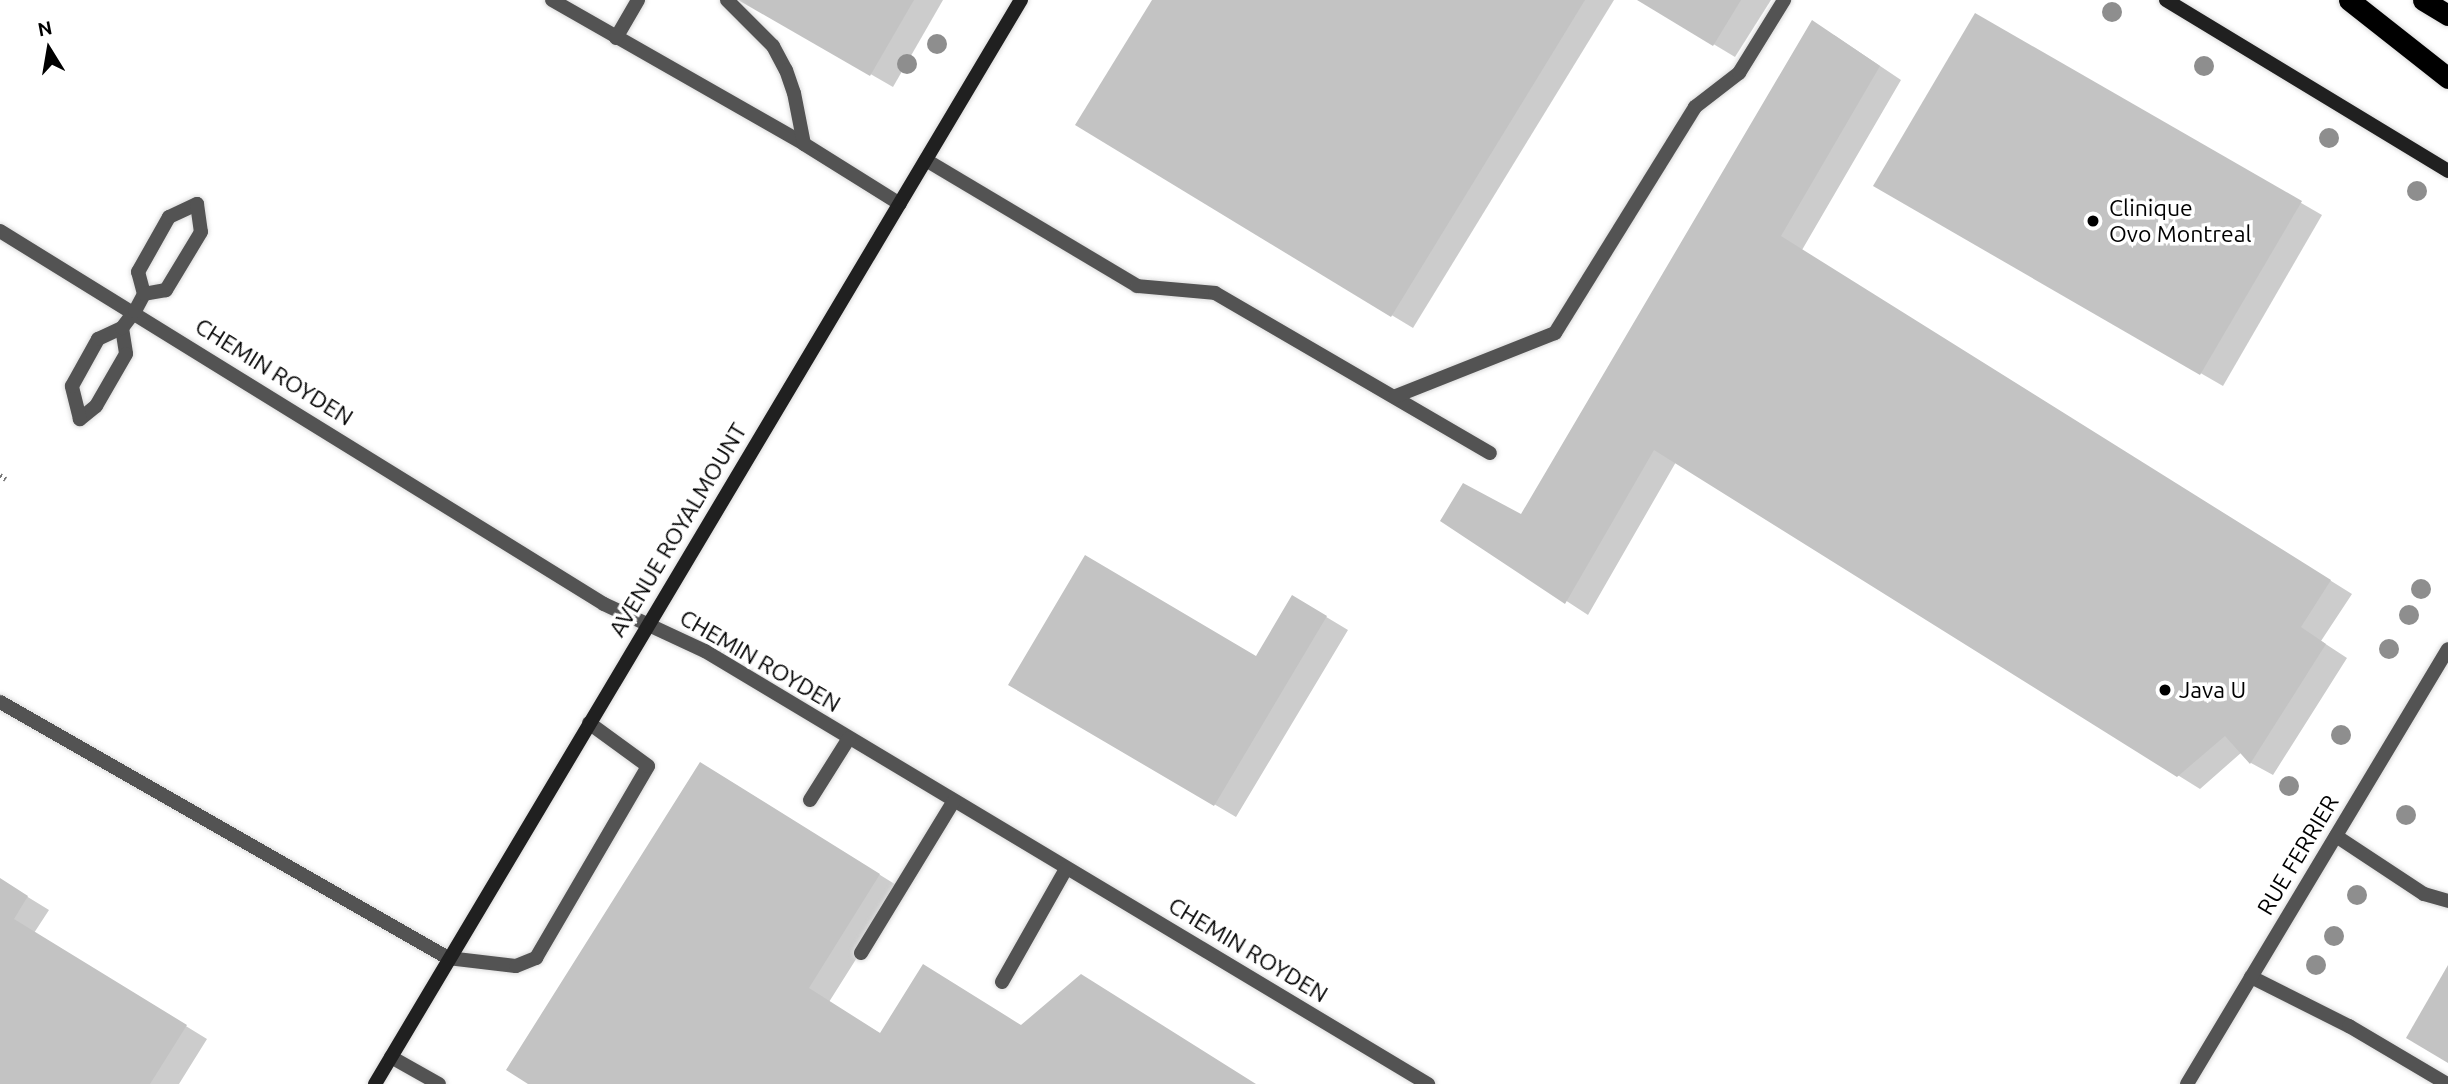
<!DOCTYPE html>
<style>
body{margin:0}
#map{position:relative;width:2448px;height:1084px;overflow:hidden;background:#fff;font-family:Ubuntu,sans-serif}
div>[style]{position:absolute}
.shadow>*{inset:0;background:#0003}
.building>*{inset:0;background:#c3c3c3}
.path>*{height:4.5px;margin-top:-2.25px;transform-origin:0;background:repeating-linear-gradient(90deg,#757575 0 2px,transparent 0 5.5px)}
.roads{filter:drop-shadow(0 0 2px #dbdbdb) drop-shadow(0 0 2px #dbdbdb)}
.lane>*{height:14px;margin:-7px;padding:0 7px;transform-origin:7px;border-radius:7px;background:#535353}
.street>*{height:14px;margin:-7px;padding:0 7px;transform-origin:7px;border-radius:7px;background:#535353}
.secondary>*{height:14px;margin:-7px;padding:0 7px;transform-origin:7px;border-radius:7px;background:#202020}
.highway>*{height:21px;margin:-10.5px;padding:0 10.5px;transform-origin:10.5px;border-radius:10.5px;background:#000}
.trees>*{width:20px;height:20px;margin:-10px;border-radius:50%;background:#8e8e8e}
.dots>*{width:19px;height:19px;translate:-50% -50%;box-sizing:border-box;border:4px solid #fff;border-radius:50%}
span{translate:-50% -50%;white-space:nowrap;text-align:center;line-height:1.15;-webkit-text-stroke:7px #fff;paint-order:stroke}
.poi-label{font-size:23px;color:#000}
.left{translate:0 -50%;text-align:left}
.street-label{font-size:23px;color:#000}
.north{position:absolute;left:14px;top:14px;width:70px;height:70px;-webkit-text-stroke:5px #fff;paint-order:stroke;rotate:349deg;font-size:19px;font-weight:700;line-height:28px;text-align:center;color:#000}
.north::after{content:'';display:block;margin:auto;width:24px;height:32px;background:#000;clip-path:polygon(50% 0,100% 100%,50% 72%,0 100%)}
</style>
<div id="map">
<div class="shadow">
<div style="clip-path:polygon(742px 0,943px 0,893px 87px)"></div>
<div style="clip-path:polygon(1154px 0,1614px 0,1413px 328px,1077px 125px)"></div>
<div style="clip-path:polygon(1640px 0,1771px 0,1735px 57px)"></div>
<div style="clip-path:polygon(1976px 15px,2322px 215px,2223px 386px,1876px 186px)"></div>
<div style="clip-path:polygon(1834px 35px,1901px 80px,1802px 250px,2352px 594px,2321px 641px,2347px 658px,2273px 775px,2251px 763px,2242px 752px,2200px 789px,1676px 462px,1588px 615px,1442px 520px,1522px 516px)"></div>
<div style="clip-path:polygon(1293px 597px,1348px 630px,1236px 817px,1010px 684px,1257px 658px)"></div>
<div style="clip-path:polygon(723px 777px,901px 888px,829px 1002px,881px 1034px,1021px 1026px,1255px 1084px,532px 1084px)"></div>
<div style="clip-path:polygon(0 880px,49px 910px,34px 933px,207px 1039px,179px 1084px,0 1084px)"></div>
</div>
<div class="building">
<div style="clip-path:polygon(738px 0,914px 0,870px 76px)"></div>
<div style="clip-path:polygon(1152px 0,1585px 0,1391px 317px,1075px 125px)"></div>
<div style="clip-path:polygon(1637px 0,1741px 0,1713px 46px)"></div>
<div style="clip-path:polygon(1975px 13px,2302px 201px,2200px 375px,1873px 186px)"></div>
<div style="clip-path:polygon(1812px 20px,1880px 66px,1781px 236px,2331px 580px,2301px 627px,2326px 644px,2250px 764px,2225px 736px,2177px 777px,1654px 450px,1565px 604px,1440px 521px,1463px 483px,1521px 514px)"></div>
<div style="clip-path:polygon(1085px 555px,1256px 656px,1292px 595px,1327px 616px,1214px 806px,1008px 685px)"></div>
<div style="clip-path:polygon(700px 762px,880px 874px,809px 988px,880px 1033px,923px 964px,1021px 1025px,1081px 974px,1256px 1084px,528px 1084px,506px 1070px)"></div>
<div style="clip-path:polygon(0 878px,28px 896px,14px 919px,187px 1025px,150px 1084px,0 1084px)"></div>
<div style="clip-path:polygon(2448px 965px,2448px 1063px,2406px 1038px)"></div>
</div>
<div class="path">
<div style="left:0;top:475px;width:7px;rotate:34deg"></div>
</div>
<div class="roads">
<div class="lane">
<div style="left:552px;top:0;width:290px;rotate:29.7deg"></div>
<div style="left:804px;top:144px;width:113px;rotate:32deg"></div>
<div style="left:727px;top:0;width:65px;rotate:45deg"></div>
<div style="left:773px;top:46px;width:27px;rotate:62deg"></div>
<div style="left:786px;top:70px;width:24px;rotate:71deg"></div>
<div style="left:794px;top:93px;width:52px;rotate:78.9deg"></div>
<div style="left:616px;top:38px;width:44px;rotate:-59.9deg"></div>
<div style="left:926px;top:160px;width:246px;rotate:30.8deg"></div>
<div style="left:1137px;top:286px;width:78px;rotate:5.1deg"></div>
<div style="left:1215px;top:293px;width:318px;rotate:30.2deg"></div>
<div style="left:0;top:231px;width:710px;rotate:31.7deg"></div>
<div style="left:604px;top:604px;width:111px;rotate:25deg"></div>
<div style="left:705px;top:651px;width:843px;rotate:30.92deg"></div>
<div style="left:122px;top:328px;width:26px;rotate:81deg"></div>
<div style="left:126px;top:354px;width:60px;rotate:120deg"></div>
<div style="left:96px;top:406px;width:21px;rotate:141deg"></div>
<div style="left:80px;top:419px;width:34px;rotate:-104deg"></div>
<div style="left:72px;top:386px;width:54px;rotate:-61deg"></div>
<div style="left:98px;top:339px;width:26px;rotate:-25deg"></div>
<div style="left:122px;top:328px;width:21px;rotate:-53deg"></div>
<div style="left:135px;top:311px;width:19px;rotate:-62deg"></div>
<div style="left:144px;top:294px;width:23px;rotate:-105deg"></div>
<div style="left:138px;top:272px;width:63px;rotate:-60.6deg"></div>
<div style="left:169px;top:217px;width:31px;rotate:-25deg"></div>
<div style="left:197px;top:204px;width:28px;rotate:82deg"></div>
<div style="left:201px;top:232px;width:68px;rotate:121.1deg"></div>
<div style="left:166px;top:290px;width:22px;rotate:170deg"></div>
<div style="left:1396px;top:396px;width:171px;rotate:-21.6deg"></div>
<div style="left:1555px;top:333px;width:266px;rotate:-58.2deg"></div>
<div style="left:1695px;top:107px;width:56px;rotate:-37.7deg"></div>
<div style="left:1739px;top:73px;width:86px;rotate:-58.3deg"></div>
<div style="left:0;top:702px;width:516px;rotate:29.74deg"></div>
<div style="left:448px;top:958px;width:68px;rotate:6.7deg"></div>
<div style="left:516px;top:966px;width:22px;rotate:-22deg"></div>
<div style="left:536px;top:958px;width:222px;rotate:-59.7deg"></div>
<div style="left:648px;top:766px;width:73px;rotate:-143.9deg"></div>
<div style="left:810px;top:800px;width:73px;rotate:-57.8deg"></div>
<div style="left:2336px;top:836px;width:105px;rotate:33.4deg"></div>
<div style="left:2424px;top:894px;width:25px;rotate:16deg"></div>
<div style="left:861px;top:953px;width:177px;rotate:-58.6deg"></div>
<div style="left:2251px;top:977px;width:110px;rotate:26.6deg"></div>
<div style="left:2349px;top:1026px;width:114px;rotate:30.6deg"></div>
<div style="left:1002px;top:982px;width:130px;rotate:-60.5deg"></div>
<div style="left:391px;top:1057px;width:55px;rotate:29.4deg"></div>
</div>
<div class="street">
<div style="left:2187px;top:1084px;width:507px;rotate:-59.04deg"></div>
</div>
<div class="secondary">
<div style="left:2166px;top:0;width:330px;rotate:31.2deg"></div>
<div style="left:375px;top:1084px;width:1262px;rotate:-59.21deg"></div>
</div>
<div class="highway">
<div style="left:2349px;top:0;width:126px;rotate:38.2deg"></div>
<div style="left:2423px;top:0;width:29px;rotate:31deg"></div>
</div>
</div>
<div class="trees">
<div style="left:2112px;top:12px"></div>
<div style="left:937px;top:44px"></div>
<div style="left:907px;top:64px"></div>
<div style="left:2204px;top:66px"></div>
<div style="left:2329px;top:138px"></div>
<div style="left:2417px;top:191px"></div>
<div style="left:2421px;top:589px"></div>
<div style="left:2409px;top:615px"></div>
<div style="left:2389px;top:649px"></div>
<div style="left:2341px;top:735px"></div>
<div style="left:2289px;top:786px"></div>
<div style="left:2406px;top:815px"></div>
<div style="left:2357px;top:895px"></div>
<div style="left:2334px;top:936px"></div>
<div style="left:2316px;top:965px"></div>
</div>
<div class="dots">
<div style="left:2093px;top:221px;background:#000"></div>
<div style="left:2165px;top:690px;background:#000"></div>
</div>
<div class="poi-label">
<span class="left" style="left:2109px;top:221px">Clinique<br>Ovo Montreal</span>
<span class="left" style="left:2179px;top:690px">Java U</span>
</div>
<div class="street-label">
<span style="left:274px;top:372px;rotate:32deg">CHEMIN ROYDEN</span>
<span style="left:678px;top:530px;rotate:-59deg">AVENUE ROYALMOUNT</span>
<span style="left:760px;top:661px;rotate:30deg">CHEMIN ROYDEN</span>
<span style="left:2298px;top:855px;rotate:-59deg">RUE FERRIER</span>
<span style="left:1248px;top:950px;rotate:31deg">CHEMIN ROYDEN</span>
</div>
<div class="north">N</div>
</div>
